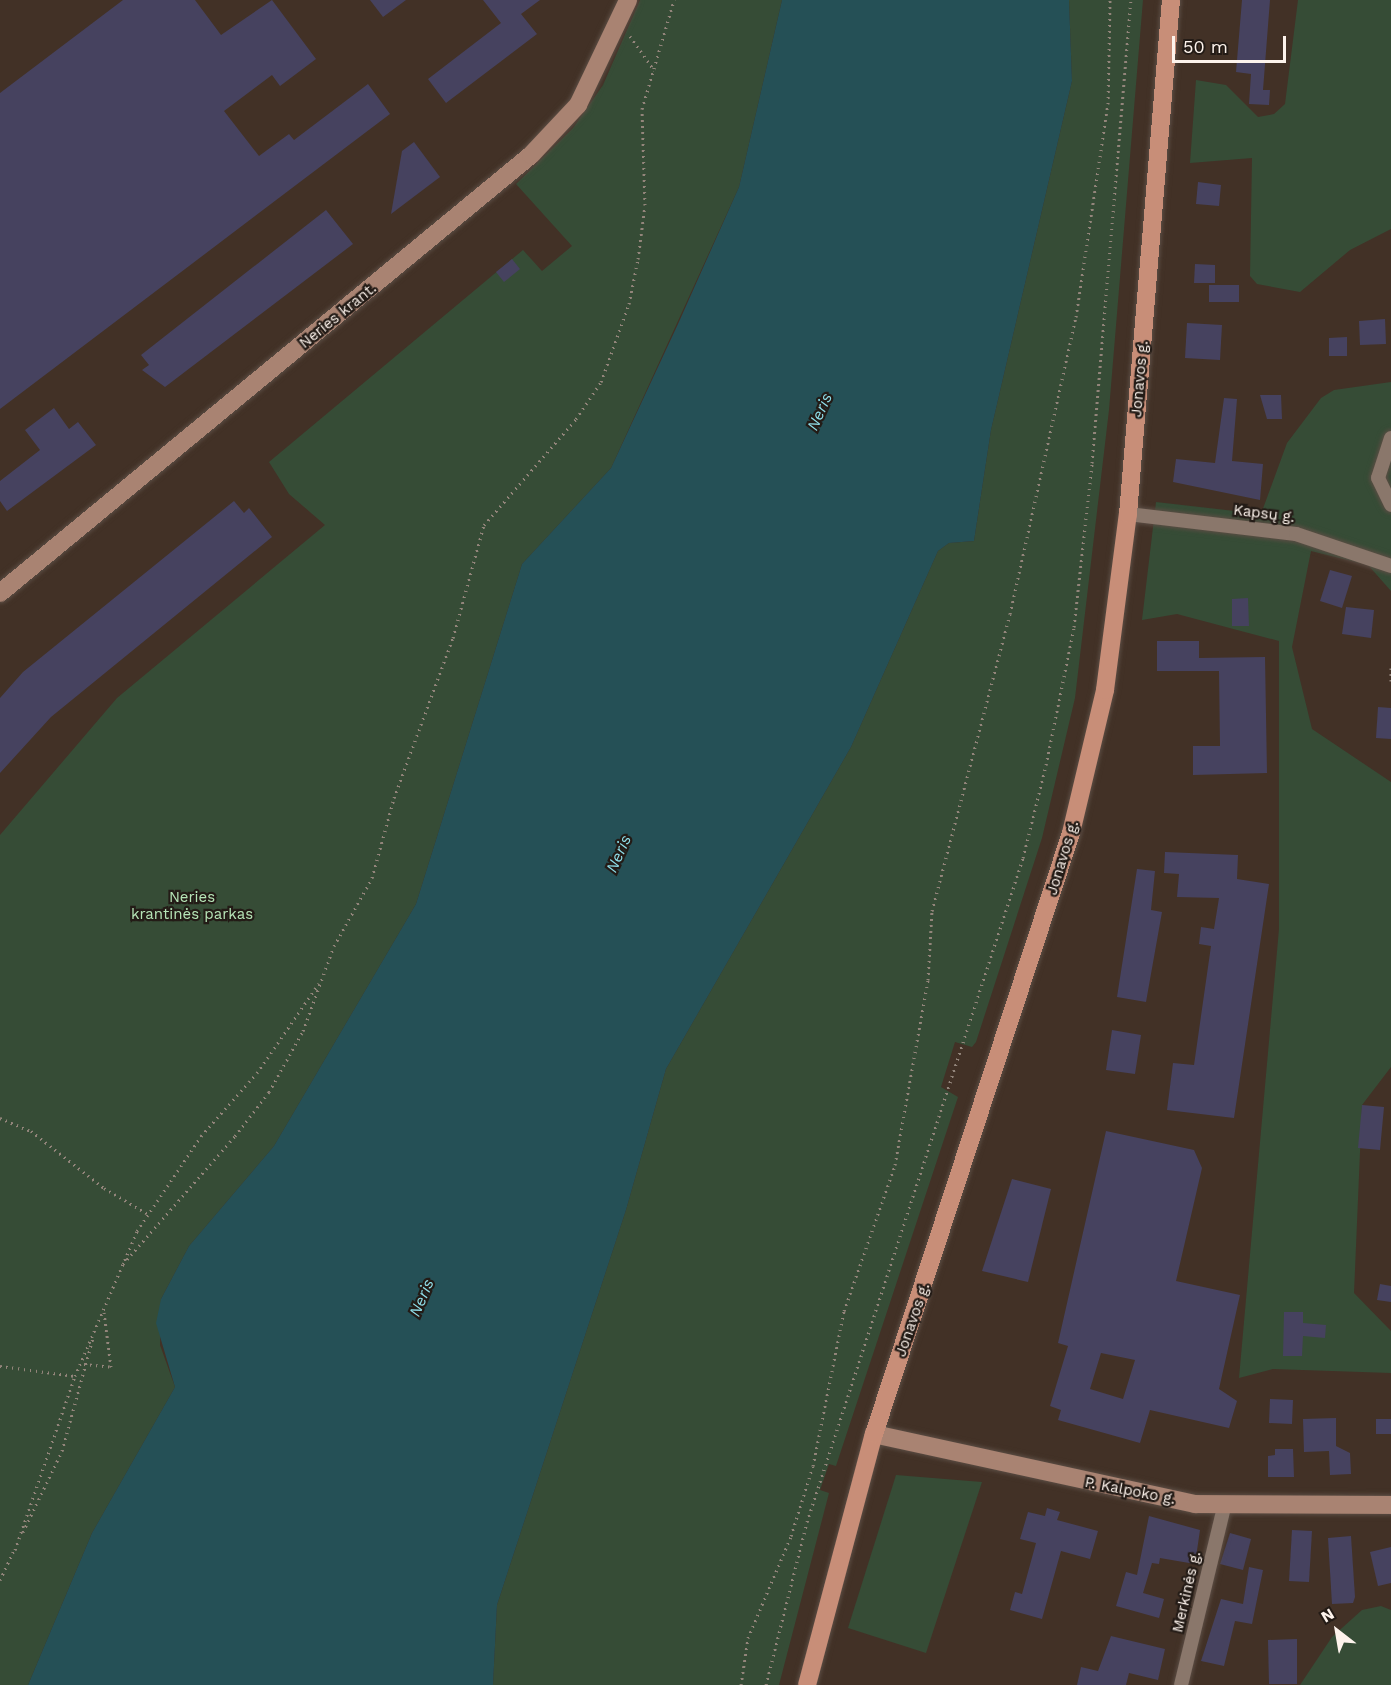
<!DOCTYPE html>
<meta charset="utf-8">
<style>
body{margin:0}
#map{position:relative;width:1391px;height:1685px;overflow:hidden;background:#423126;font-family:"Work Sans",sans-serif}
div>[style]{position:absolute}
.green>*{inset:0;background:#364c36}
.water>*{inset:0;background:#255056}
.building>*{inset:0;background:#46425f}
.path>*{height:3px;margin-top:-1.5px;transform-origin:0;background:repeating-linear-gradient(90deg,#93857b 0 1.5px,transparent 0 6px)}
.roads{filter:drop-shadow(0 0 2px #5b4d44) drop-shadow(0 0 2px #5b4d44)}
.street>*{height:14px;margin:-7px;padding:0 7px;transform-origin:7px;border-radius:7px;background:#8a776b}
.secondary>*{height:18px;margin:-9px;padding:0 9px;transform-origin:9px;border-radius:9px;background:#a98372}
.primary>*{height:18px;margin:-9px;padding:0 9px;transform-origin:9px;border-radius:9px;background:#c88e78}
span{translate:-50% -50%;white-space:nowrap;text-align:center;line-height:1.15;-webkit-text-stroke:4.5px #231b16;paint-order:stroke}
.street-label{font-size:15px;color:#fdf3ec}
.park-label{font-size:15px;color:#b6e5b7}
.water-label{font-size:16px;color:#8fdee9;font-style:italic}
.north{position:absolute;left:1307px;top:1601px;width:60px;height:60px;-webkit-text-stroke:4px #231b16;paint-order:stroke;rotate:329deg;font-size:16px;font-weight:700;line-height:24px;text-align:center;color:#fdf3ec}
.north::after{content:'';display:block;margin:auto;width:21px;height:27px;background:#fdf3ec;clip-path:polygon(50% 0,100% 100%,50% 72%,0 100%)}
.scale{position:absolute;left:1172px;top:36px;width:114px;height:27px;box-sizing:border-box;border:3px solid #fdf3ec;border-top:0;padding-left:8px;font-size:18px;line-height:21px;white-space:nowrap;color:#fdf3ec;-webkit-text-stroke:4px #231b16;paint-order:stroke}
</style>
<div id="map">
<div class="green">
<div style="clip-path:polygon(640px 0,782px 0,739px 187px,611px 468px,522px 564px,416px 904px,274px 1146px,189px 1246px,161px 1299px,160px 1345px,175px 1387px,92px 1533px,28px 1685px,0 1685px,0 835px,117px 698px,325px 525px,289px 494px,269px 462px,523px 250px,542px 271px,572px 246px,516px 184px,573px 128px,603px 85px)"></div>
<div style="clip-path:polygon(1069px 0,1143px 0,1109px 410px,1075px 698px,1042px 838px,976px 1042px,972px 1047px,955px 1042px,941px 1087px,958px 1097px,836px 1466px,829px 1464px,820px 1490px,829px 1493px,779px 1685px,493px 1685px,497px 1605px,626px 1210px,666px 1069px,851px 747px,938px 551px,949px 543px,974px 541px,991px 430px,1072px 81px)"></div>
<div style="clip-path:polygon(1298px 0,1391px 0,1391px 229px,1350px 250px,1300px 292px,1257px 284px,1250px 276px,1252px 158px,1190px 163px,1196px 80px,1226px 85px,1258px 117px,1274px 114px,1285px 104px)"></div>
<div style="clip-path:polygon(1391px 382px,1391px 591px,1368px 565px,1311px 551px,1292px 647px,1312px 729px,1391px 782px,1391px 1067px,1362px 1105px,1354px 1293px,1391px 1331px,1391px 1373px,1273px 1369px,1239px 1378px,1279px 929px,1279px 641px,1177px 614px,1142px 620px,1156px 502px,1261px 514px,1287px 443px,1321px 398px,1334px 390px)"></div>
<div style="clip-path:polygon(896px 1475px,982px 1482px,926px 1653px,848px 1628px)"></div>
<div style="clip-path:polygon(1381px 1606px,1391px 1610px,1391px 1685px,1300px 1685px,1332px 1637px,1362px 1610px)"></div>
</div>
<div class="water">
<div style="clip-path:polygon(782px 0,1069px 0,1072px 81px,991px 430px,974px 541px,949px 543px,938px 551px,851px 747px,666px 1069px,626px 1210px,497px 1605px,493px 1685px,28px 1685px,92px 1533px,175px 1387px,156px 1323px,161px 1299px,189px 1246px,274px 1146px,416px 904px,522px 564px,611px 468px,678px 324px,739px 187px)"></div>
</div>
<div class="building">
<div style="clip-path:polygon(123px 0,195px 0,221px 35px,272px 0,316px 59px,280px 86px,272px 75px,224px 111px,259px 156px,289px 134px,294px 140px,368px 84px,390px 114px,0 409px,0 93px)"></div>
<div style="clip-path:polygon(370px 0,406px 0,383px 17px)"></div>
<div style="clip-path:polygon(483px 0,540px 0,521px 14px,537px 34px,446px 103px,428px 79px,501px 23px)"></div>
<div style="clip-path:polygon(1242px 0,1270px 0,1263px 90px,1270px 90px,1269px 105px,1249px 104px,1251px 74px,1236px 72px)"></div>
<div style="clip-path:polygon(414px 142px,440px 177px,391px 214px,402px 151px)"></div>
<div style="clip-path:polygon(1198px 182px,1221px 185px,1219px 206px,1196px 204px)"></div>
<div style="clip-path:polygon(326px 210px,353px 244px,165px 387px,142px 370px,149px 365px,141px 355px)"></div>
<div style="clip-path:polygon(512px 259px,520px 269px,504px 282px,496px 272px)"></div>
<div style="clip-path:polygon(1195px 264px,1215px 265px,1215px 283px,1194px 283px)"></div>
<div style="clip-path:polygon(1209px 285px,1239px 285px,1239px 302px,1209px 302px)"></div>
<div style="clip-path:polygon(1385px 319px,1386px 344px,1360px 345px,1359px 321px)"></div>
<div style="clip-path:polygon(1187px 323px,1222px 325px,1220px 360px,1185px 358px)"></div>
<div style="clip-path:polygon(1347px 337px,1347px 356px,1329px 356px,1329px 338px)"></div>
<div style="clip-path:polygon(1260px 395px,1281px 395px,1282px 419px,1267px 419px)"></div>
<div style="clip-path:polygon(1224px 398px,1237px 399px,1232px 461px,1263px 464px,1260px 500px,1173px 482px,1176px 459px,1215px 463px)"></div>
<div style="clip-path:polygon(54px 408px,69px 429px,78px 422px,96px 445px,7px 511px,0 501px,0 481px,40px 450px,25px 430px)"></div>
<div style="clip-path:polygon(234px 501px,244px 513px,249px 508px,272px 537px,51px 717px,0 773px,0 698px,23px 672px)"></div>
<div style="clip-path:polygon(1330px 570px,1352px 576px,1342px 608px,1320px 601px)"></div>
<div style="clip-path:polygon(1248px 598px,1249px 626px,1232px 626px,1232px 599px)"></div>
<div style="clip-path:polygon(1346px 607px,1374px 610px,1371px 638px,1342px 634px)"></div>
<div style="clip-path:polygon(1157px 641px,1199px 641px,1199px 658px,1265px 657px,1267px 773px,1193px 775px,1193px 746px,1220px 746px,1219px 671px,1157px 671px)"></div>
<div style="clip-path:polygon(1378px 707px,1391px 708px,1391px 739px,1376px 738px)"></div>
<div style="clip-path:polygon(1165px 852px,1238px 855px,1237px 879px,1269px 884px,1234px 1118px,1167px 1110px,1173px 1063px,1194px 1065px,1211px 946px,1199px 944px,1201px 927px,1214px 929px,1219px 898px,1177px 897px,1179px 874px,1164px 873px)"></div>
<div style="clip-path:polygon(1137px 869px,1155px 871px,1151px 910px,1162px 912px,1146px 1002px,1117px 997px)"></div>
<div style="clip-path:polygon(1112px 1030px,1141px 1035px,1135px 1074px,1106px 1070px)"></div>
<div style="clip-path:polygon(1362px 1105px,1384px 1107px,1380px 1150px,1358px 1148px)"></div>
<div style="clip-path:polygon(evenodd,1106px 1131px,1194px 1150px,1202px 1168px,1176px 1281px,1240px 1295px,1219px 1389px,1237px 1401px,1229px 1428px,1150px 1410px,1140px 1443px,1058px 1420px,1061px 1410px,1050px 1406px,1068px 1346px,1058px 1343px,1106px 1131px,1101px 1353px,1135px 1360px,1123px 1399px,1090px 1389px,1101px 1353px)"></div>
<div style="clip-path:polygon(1012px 1179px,1051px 1189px,1028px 1282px,982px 1271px)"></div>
<div style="clip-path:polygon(1380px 1284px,1391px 1286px,1391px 1302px,1377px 1300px)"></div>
<div style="clip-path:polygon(1284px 1312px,1303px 1312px,1303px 1323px,1326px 1325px,1325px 1338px,1303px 1336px,1302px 1356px,1283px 1356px)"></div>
<div style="clip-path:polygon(1270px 1399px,1293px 1400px,1292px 1424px,1269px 1423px)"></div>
<div style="clip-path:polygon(1336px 1418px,1336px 1446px,1350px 1453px,1351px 1474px,1330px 1475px,1329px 1451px,1304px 1452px,1303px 1419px)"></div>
<div style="clip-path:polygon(1376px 1419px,1391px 1419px,1391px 1434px,1376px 1434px)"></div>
<div style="clip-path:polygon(1275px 1449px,1293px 1449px,1294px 1477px,1268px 1477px,1268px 1456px,1275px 1455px)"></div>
<div style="clip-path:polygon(1047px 1508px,1060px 1512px,1057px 1520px,1098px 1531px,1090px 1559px,1061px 1551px,1042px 1619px,1010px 1610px,1015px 1592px,1022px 1594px,1036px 1543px,1020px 1539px,1028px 1512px,1045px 1516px)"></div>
<div style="clip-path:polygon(1149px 1516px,1200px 1530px,1195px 1564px,1160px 1558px,1159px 1564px,1152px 1563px,1143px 1593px,1164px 1599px,1159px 1618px,1116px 1606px,1126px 1572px,1137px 1575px)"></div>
<div style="clip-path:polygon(1292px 1530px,1312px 1531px,1309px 1582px,1289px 1581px)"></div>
<div style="clip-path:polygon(1230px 1533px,1251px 1539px,1243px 1570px,1220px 1564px)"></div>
<div style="clip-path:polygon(1351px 1536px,1355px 1597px,1353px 1603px,1332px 1604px,1328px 1538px)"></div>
<div style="clip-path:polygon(1391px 1547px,1391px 1583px,1378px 1586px,1370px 1552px)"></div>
<div style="clip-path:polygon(1249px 1567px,1263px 1570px,1252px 1624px,1235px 1621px,1224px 1666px,1201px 1661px,1221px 1599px,1243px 1604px)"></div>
<div style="clip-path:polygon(1111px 1636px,1165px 1649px,1158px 1680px,1129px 1673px,1126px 1685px,1077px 1685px,1081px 1667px,1098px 1671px)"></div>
<div style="clip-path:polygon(1297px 1639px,1297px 1684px,1269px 1684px,1268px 1640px)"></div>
</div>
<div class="path">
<div style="left:630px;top:36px;width:42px;rotate:54.8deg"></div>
<div style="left:1391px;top:668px;width:13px;rotate:90deg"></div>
<div style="left:0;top:1118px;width:34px;rotate:23deg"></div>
<div style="left:31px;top:1131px;width:93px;rotate:38deg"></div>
<div style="left:104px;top:1188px;width:51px;rotate:30.6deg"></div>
<div style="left:123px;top:1264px;width:170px;rotate:-48.8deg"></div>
<div style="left:235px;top:1136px;width:56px;rotate:-52.3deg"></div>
<div style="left:269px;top:1092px;width:70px;rotate:-60.9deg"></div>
<div style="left:303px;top:1031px;width:90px;rotate:-70deg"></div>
<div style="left:334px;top:946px;width:78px;rotate:-60.8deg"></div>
<div style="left:372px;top:878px;width:83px;rotate:-74.6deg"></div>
<div style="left:394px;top:798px;width:171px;rotate:-69.8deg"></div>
<div style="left:453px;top:638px;width:117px;rotate:-74.7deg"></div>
<div style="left:484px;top:525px;width:140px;rotate:-49deg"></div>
<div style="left:576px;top:419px;width:45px;rotate:-56deg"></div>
<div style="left:601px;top:382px;width:83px;rotate:-70.3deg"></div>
<div style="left:629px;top:304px;width:46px;rotate:-78.7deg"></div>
<div style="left:638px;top:259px;width:54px;rotate:-82.6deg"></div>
<div style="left:645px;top:205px;width:96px;rotate:-91.8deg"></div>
<div style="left:642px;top:109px;width:114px;rotate:-73.6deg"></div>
<div style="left:84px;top:1364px;width:27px;rotate:6deg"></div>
<div style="left:111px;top:1367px;width:55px;rotate:-97.3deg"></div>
<div style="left:0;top:1366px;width:76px;rotate:7.6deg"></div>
<div style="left:23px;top:1532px;width:90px;rotate:-64.3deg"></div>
<div style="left:62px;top:1451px;width:117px;rotate:-74.7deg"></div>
<div style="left:15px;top:1550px;width:184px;rotate:-71deg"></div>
<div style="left:75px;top:1376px;width:158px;rotate:-66.8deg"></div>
<div style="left:137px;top:1231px;width:115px;rotate:-56deg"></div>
<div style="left:201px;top:1136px;width:84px;rotate:-48.4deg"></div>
<div style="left:257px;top:1073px;width:109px;rotate:-55.4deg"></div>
<div style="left:0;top:1580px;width:35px;rotate:-65deg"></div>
<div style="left:741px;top:1685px;width:48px;rotate:-81.5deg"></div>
<div style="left:748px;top:1638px;width:111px;rotate:-67.1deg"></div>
<div style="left:791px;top:1536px;width:73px;rotate:-72.6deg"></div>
<div style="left:813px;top:1466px;width:158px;rotate:-78.7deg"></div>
<div style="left:844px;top:1311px;width:155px;rotate:-70.7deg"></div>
<div style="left:895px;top:1165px;width:188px;rotate:-79.9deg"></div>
<div style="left:928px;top:980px;width:69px;rotate:-86.7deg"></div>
<div style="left:932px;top:911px;width:307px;rotate:-75.3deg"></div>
<div style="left:1010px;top:614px;width:304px;rotate:-77.5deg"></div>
<div style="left:1076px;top:317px;width:215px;rotate:-81.5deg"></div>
<div style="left:1108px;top:104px;width:104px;rotate:-88.9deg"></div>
<div style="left:766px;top:1685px;width:168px;rotate:-75.9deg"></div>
<div style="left:807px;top:1522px;width:698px;rotate:-71.98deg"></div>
<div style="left:1023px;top:858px;width:96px;rotate:-76.1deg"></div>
<div style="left:1046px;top:765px;width:141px;rotate:-78.5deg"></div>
<div style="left:1074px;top:627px;width:165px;rotate:-83.7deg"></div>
<div style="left:1092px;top:463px;width:465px;rotate:-85.2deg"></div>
</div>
<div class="roads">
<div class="street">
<div style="left:1391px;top:438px;width:42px;rotate:108deg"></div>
<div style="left:1378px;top:478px;width:30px;rotate:64deg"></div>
<div style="left:1128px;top:514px;width:169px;rotate:6.8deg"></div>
<div style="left:1296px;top:534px;width:100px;rotate:18.6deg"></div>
<div style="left:1181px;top:1685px;width:183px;rotate:-76.4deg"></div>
</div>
<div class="secondary">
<div style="left:0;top:593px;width:688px;rotate:-39.52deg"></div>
<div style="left:531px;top:155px;width:69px;rotate:-46.8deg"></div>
<div style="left:578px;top:105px;width:116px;rotate:-64.5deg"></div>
<div style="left:874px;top:1434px;width:329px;rotate:12.3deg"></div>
<div style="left:1195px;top:1504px;width:196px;rotate:0.3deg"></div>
</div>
<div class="primary">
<div style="left:807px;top:1685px;width:260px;rotate:-75.1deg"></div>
<div style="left:874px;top:1434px;width:632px;rotate:-71.85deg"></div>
<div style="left:1071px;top:833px;width:147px;rotate:-76.6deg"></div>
<div style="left:1105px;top:690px;width:177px;rotate:-82.6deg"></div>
<div style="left:1128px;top:514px;width:516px;rotate:-85.22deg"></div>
</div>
</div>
<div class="street-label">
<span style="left:338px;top:316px;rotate:-39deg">Neries krant.</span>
<span style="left:1140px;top:379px;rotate:-85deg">Jonavos g.</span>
<span style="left:1264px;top:514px;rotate:7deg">Kapsų g.</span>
<span style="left:1063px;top:858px;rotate:-73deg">Jonavos g.</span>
<span style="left:913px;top:1320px;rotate:-71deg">Jonavos g.</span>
<span style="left:1130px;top:1491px;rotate:11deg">P. Kalpoko g.</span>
<span style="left:1187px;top:1592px;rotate:-77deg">Merkinės g.</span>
</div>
<div class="park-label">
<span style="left:192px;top:906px">Neries<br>krantinės parkas</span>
</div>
<div class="water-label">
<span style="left:820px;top:412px;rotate:-66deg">Neris</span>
<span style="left:619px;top:854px;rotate:-66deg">Neris</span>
<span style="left:422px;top:1298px;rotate:-67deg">Neris</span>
</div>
<div class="north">N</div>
<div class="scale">50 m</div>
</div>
